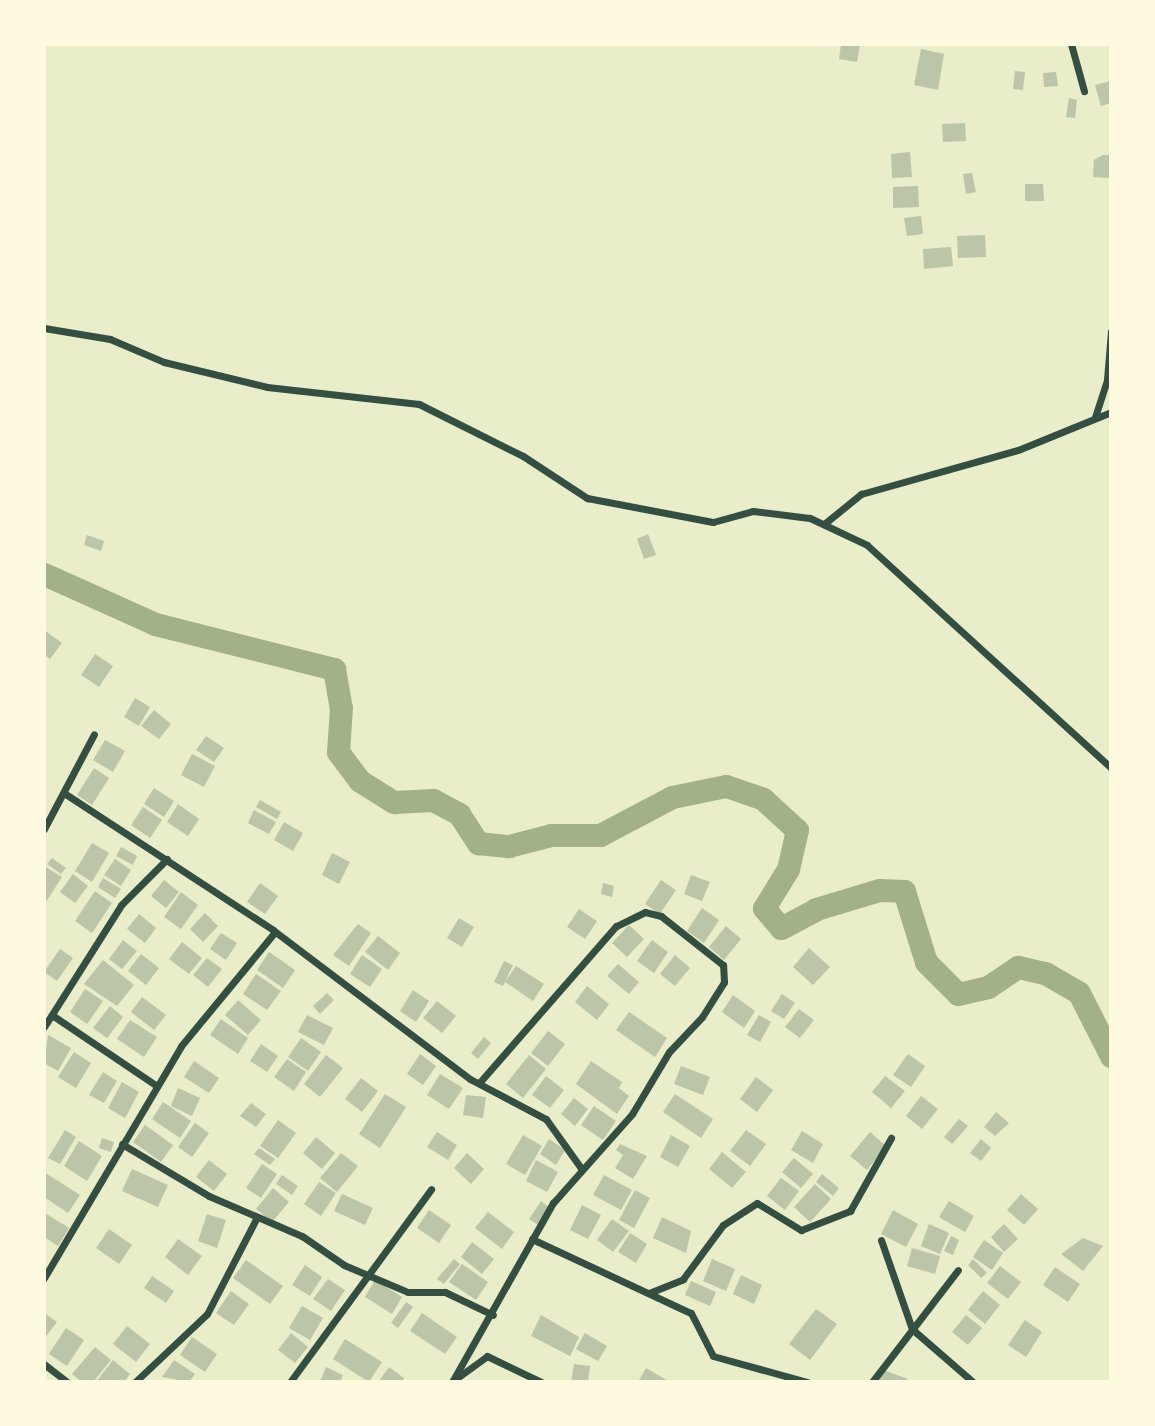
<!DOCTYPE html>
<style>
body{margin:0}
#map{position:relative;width:1155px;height:1426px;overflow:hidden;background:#e9edc9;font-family:"Archivo Narrow",sans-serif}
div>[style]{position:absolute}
.river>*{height:23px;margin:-11.5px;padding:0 11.5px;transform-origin:11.5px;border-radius:11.5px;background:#a3b18a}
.building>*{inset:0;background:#bcc5a7}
.minor>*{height:7px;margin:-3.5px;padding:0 3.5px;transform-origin:3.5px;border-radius:3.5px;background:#344e41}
span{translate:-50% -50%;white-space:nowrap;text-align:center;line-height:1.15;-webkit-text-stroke:7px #fefae0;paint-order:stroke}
.frame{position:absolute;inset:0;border:46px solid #fefae0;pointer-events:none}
</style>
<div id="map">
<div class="river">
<div style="left:44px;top:574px;width:122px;rotate:24.2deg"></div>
<div style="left:155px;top:624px;width:185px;rotate:14.1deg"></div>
<div style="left:334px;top:669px;width:39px;rotate:80deg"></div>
<div style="left:341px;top:707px;width:45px;rotate:93.8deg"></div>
<div style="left:338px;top:752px;width:36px;rotate:53deg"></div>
<div style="left:360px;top:781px;width:40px;rotate:32deg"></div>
<div style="left:394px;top:802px;width:39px;rotate:-3deg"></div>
<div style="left:433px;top:800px;width:30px;rotate:28deg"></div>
<div style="left:459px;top:814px;width:35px;rotate:57deg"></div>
<div style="left:478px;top:843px;width:31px;rotate:6deg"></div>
<div style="left:509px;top:846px;width:43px;rotate:-14.7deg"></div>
<div style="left:551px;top:835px;width:49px"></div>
<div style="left:600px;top:835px;width:81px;rotate:-27.8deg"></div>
<div style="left:672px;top:797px;width:55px;rotate:-11.5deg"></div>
<div style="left:726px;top:786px;width:39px;rotate:19deg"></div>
<div style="left:763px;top:799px;width:46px;rotate:42.4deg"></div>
<div style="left:797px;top:830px;width:40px;rotate:103deg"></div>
<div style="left:788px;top:869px;width:46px;rotate:121.6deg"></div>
<div style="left:764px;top:908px;width:26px;rotate:50deg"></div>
<div style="left:781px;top:928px;width:40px;rotate:-28deg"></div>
<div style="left:816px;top:909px;width:66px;rotate:-16.8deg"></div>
<div style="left:879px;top:890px;width:25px;rotate:2deg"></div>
<div style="left:904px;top:891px;width:74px;rotate:72.8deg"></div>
<div style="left:926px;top:962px;width:45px;rotate:45deg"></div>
<div style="left:958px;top:994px;width:31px;rotate:-13deg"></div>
<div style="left:988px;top:987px;width:36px;rotate:-34deg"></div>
<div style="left:1018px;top:967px;width:28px;rotate:13deg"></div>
<div style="left:1045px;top:973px;width:39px;rotate:30deg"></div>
<div style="left:1079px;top:993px;width:71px;rotate:63.1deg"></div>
</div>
<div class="building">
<div style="clip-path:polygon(841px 44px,860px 44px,857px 62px,839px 59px)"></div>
<div style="clip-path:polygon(921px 49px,944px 54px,938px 90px,914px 85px)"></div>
<div style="clip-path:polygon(1015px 71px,1025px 72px,1023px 90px,1013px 89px)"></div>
<div style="clip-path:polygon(1056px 72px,1058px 86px,1044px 87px,1043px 73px)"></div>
<div style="clip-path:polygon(1111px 81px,1111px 103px,1101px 106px,1095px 85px)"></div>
<div style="clip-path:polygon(1069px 98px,1077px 100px,1075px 118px,1066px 117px)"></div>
<div style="clip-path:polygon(965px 123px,966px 141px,943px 142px,942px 124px)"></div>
<div style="clip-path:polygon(910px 152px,912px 177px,892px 178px,891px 154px)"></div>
<div style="clip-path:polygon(1103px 155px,1111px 155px,1111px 178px,1093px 177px,1094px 160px)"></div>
<div style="clip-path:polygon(972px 173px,976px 192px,966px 194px,963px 174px)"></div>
<div style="clip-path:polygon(1025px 184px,1043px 184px,1044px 201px,1025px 201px)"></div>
<div style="clip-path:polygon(918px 186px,919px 207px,893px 208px,893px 187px)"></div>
<div style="clip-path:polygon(921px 216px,923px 234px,907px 236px,904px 218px)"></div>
<div style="clip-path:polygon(985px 235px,986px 257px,958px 258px,957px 236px)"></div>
<div style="clip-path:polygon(951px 247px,953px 266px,924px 269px,923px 249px)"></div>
<div style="clip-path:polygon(648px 534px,656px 555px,644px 559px,637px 539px)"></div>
<div style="clip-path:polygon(87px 535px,104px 541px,101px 551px,84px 545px)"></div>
<div style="clip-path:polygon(44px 630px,62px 643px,50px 659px,44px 654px)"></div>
<div style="clip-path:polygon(95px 654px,113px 666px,99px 687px,81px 675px)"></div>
<div style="clip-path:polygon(135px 698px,150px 707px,139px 726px,124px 717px)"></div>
<div style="clip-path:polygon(154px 710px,171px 724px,159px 739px,141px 726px)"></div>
<div style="clip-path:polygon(206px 736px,224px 748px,214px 762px,196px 750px)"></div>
<div style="clip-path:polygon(105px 740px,125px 751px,113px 772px,93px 760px)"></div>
<div style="clip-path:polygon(192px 754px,215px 766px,204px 787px,181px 775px)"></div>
<div style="clip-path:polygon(94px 768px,109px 778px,92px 805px,77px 795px)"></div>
<div style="clip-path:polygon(154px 788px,174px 801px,164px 817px,144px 804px)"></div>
<div style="clip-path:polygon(260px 800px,281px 812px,277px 819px,256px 807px)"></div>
<div style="clip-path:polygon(178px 804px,199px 819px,188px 836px,167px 822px)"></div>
<div style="clip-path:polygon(143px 807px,162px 820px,150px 838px,131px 825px)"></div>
<div style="clip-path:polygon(254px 810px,276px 822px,269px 834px,248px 823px)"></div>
<div style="clip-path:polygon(284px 822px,303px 833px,293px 851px,274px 840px)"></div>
<div style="clip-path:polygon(92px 843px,109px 853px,92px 882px,75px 871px)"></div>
<div style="clip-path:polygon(121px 847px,137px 856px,133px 865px,116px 856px)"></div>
<div style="clip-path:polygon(332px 853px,350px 862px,339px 884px,322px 875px)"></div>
<div style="clip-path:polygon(52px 858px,66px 868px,61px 874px,47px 864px)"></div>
<div style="clip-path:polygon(115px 859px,131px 870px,121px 886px,104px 875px)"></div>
<div style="clip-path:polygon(46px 867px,62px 877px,44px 905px,44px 871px)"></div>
<div style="clip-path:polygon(73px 874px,88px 886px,75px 903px,60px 892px)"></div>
<div style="clip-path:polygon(691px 875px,710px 882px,702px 901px,684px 894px)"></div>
<div style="clip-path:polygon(103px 878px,121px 889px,115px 898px,98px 887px)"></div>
<div style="clip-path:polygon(164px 880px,179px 892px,166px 908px,151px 896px)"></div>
<div style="clip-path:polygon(661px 880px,676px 890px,660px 914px,645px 904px)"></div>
<div style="clip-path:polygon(260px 883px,278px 896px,265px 914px,247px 902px)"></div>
<div style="clip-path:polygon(603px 883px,614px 886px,612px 897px,601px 894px)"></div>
<div style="clip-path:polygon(95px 891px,112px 903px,92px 933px,75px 921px)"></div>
<div style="clip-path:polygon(181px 892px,198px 905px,181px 929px,164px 917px)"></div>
<div style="clip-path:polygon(702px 908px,719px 920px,704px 943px,687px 931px)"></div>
<div style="clip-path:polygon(579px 909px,597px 921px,585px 939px,567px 927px)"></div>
<div style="clip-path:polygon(205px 913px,218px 926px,203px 942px,190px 929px)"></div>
<div style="clip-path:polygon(139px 914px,156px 928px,145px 943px,127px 929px)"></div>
<div style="clip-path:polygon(459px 918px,474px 927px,462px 947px,447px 938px)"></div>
<div style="clip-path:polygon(358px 924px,371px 933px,349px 966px,333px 955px)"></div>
<div style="clip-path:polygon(629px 925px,644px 939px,627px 957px,612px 943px)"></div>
<div style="clip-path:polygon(726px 926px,741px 939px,724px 960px,709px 947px)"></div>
<div style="clip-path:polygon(221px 933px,237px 943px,226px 960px,210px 949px)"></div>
<div style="clip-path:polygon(378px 936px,400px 953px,388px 970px,365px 952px)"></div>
<div style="clip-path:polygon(123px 940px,137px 951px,122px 969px,109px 959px)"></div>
<div style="clip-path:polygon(652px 940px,668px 952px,654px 973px,637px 961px)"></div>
<div style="clip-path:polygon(182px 942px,202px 958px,189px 974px,169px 959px)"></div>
<div style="clip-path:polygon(809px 948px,830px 967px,813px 985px,793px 967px)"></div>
<div style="clip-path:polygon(60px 949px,73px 958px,57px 981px,44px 972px)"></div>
<div style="clip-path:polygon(269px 952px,295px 970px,283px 988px,257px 970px)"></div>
<div style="clip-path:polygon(141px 954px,159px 968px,146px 985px,128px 971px)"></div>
<div style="clip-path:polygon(362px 955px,382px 969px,370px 987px,350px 974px)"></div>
<div style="clip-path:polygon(675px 955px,690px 968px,675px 986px,660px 974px)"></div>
<div style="clip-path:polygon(207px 958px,222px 969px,208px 987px,193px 975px)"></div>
<div style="clip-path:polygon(103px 960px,134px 985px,117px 1006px,84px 984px)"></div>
<div style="clip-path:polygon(504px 961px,513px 965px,503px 986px,494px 982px)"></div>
<div style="clip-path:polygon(618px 964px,639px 982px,629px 994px,607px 976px)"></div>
<div style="clip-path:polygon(516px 966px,544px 984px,533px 1001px,505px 982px)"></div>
<div style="clip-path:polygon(256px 974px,281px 991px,267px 1010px,243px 994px)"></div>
<div style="clip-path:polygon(587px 986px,609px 1004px,597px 1020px,575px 1002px)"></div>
<div style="clip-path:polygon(85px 989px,103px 1001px,87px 1024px,70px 1012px)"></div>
<div style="clip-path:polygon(413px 990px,429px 1001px,416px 1022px,400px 1011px)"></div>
<div style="clip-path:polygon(327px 993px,334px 1000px,320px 1014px,313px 1006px)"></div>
<div style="clip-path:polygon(782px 994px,795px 1003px,784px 1019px,771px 1011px)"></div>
<div style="clip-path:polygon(733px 995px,755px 1011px,744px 1028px,722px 1012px)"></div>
<div style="clip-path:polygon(142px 997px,166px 1015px,154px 1030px,131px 1012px)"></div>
<div style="clip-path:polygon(238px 1000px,261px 1020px,248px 1035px,225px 1015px)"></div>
<div style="clip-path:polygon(437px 1001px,456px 1016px,442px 1033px,423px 1018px)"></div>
<div style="clip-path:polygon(110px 1006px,123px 1017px,107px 1038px,93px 1028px)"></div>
<div style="clip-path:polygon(799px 1009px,814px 1020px,800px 1038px,785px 1027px)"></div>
<div style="clip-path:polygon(629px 1012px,667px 1038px,655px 1057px,616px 1030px)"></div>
<div style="clip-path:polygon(307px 1015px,333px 1028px,324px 1045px,298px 1032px)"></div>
<div style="clip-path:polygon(759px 1015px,771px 1022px,760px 1042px,747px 1035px)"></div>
<div style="clip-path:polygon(221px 1019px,248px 1038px,238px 1054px,210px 1035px)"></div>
<div style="clip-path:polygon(130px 1020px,157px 1037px,144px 1057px,117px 1039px)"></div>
<div style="clip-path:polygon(548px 1031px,565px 1044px,548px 1066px,531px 1053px)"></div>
<div style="clip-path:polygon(48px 1035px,71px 1048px,58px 1071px,44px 1063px)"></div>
<div style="clip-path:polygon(484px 1037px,491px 1043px,478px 1059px,471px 1053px)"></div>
<div style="clip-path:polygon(301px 1038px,321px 1052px,308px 1071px,288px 1057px)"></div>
<div style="clip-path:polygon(261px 1044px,278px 1056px,267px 1072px,250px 1061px)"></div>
<div style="clip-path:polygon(74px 1052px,91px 1063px,76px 1088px,58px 1077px)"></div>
<div style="clip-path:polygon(420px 1054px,436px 1066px,423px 1085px,407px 1074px)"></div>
<div style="clip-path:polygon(908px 1054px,925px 1066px,911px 1087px,893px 1075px)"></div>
<div style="clip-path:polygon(326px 1055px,343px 1068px,320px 1097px,304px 1084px)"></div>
<div style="clip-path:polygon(529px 1055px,546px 1069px,523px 1098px,506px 1084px)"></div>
<div style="clip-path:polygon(287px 1059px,306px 1072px,294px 1091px,274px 1077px)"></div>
<div style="clip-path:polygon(194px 1061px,219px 1078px,209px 1093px,184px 1077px)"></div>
<div style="clip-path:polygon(591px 1061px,622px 1082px,619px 1088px,629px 1096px,617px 1114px,576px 1084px)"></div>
<div style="clip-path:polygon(681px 1066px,710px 1077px,703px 1095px,674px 1084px)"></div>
<div style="clip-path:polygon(103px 1072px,117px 1081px,104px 1103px,89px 1095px)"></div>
<div style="clip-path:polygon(440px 1074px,463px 1088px,449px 1109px,427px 1095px)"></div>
<div style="clip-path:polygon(546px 1076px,564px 1090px,550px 1108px,532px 1095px)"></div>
<div style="clip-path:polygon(885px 1076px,905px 1091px,891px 1108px,872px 1092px)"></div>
<div style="clip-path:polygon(756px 1077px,773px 1090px,757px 1112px,740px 1099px)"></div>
<div style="clip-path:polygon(361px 1078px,378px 1091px,362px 1112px,345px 1099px)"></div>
<div style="clip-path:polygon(122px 1082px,139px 1092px,125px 1118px,108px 1108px)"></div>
<div style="clip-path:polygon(178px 1088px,200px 1098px,192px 1116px,171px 1106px)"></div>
<div style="clip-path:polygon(385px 1094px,406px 1107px,380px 1148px,359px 1134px)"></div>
<div style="clip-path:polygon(675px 1094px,713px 1119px,701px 1138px,663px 1112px)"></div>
<div style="clip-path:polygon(466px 1095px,486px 1097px,483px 1118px,463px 1115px)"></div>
<div style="clip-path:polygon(921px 1096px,938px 1109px,922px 1129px,906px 1116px)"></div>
<div style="clip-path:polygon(574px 1098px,588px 1109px,575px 1126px,561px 1114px)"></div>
<div style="clip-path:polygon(163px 1102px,191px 1121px,180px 1138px,152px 1119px)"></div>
<div style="clip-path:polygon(251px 1103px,266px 1114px,256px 1127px,240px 1116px)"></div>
<div style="clip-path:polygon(594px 1106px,616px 1121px,603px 1140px,581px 1125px)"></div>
<div style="clip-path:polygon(996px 1112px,1009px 1123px,995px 1136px,984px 1127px)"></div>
<div style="clip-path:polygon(959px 1119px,968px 1126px,952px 1144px,944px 1137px)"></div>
<div style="clip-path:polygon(278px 1120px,296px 1133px,278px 1158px,260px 1146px)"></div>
<div style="clip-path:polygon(195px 1123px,209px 1133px,192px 1157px,178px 1147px)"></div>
<div style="clip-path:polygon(145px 1125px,173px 1145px,161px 1162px,133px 1142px)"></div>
<div style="clip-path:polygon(65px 1130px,76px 1137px,60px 1164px,48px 1158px)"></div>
<div style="clip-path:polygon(746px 1130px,766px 1144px,750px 1166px,730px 1151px)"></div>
<div style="clip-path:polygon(802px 1131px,823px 1144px,813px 1163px,791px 1150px)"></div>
<div style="clip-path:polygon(437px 1132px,457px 1145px,448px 1160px,427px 1147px)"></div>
<div style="clip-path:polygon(870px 1132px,886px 1146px,867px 1170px,850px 1156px)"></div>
<div style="clip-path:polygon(523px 1135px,542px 1146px,525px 1175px,506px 1164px)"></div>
<div style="clip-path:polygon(671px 1135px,690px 1146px,678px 1167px,660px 1157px)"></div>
<div style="clip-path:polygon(316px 1137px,335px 1153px,322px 1169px,303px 1153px)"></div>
<div style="clip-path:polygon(102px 1138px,114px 1142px,111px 1152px,99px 1148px)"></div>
<div style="clip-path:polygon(549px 1139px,565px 1150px,556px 1165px,540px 1154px)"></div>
<div style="clip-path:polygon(981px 1139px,991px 1148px,981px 1161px,970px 1153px)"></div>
<div style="clip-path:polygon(79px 1141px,102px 1156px,87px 1181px,64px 1166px)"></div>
<div style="clip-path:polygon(620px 1144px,647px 1156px,633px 1179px,615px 1168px,623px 1155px,616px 1150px)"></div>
<div style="clip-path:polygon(259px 1148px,275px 1159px,270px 1165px,254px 1154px)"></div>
<div style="clip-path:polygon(722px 1152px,746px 1172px,732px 1188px,709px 1169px)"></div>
<div style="clip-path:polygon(341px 1153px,358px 1166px,337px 1192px,320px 1178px)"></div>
<div style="clip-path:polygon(467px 1153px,484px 1169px,471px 1184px,454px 1168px)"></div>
<div style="clip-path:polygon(794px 1158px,813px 1174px,801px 1188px,782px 1172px)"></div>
<div style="clip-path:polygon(209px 1160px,227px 1174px,214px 1191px,196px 1177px)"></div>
<div style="clip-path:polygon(536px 1160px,558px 1172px,547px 1192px,526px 1181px)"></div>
<div style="clip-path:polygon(262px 1164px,277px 1174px,261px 1198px,246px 1188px)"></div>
<div style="clip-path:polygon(132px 1169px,168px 1185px,158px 1207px,122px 1191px)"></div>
<div style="clip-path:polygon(44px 1172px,80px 1195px,68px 1213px,44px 1197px)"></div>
<div style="clip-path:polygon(822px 1174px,839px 1188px,833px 1196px,816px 1182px)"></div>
<div style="clip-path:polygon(282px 1175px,298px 1186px,292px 1195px,276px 1184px)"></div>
<div style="clip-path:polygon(604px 1175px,632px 1190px,621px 1210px,593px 1195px)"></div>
<div style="clip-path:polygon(781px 1178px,799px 1191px,785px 1210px,767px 1196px)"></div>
<div style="clip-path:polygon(319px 1182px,336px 1193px,321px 1216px,304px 1204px)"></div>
<div style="clip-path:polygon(815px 1184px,831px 1199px,810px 1222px,794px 1207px)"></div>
<div style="clip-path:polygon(273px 1188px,289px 1202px,272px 1222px,256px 1209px)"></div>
<div style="clip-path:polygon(635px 1190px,650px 1198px,634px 1228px,619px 1220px)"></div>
<div style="clip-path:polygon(342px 1194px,373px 1208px,365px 1225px,334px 1211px)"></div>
<div style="clip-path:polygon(1021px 1194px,1038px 1209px,1024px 1225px,1007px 1210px)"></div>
<div style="clip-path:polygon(541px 1201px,550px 1208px,538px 1225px,529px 1219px)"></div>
<div style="clip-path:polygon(949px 1201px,974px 1216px,965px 1232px,939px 1217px)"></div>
<div style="clip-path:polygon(582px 1205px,601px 1215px,588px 1239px,570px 1230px)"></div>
<div style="clip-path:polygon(429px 1210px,451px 1225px,439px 1243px,417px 1228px)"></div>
<div style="clip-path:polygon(893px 1210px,918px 1224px,906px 1247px,881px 1234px)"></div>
<div style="clip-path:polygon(488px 1212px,514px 1232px,502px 1249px,475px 1228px)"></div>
<div style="clip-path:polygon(45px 1213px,69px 1228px,58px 1246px,44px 1237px)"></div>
<div style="clip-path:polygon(207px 1214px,226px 1220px,217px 1248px,198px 1241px)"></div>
<div style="clip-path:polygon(662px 1217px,691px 1231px,686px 1253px,653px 1238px)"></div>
<div style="clip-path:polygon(612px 1219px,629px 1231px,613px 1252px,597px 1240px)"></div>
<div style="clip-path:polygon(929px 1224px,949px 1233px,940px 1254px,921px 1246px)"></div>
<div style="clip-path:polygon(1004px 1224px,1018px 1239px,1004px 1252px,991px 1237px)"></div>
<div style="clip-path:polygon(109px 1229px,132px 1245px,119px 1264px,96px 1248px)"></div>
<div style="clip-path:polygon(630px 1233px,647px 1244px,636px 1263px,618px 1252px)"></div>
<div style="clip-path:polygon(951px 1236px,959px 1240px,953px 1255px,944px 1251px)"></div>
<div style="clip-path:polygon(1083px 1238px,1103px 1246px,1083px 1271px,1061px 1254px)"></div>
<div style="clip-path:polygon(178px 1239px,202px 1256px,188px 1275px,165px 1257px)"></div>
<div style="clip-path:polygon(984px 1240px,1003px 1253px,992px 1270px,973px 1257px)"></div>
<div style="clip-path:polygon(472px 1242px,494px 1259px,482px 1274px,461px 1257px)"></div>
<div style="clip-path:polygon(912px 1248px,940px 1256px,935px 1274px,907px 1266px)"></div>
<div style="clip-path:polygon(454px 1259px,460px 1264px,444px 1284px,437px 1279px)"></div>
<div style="clip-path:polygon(712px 1259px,735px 1269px,726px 1291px,703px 1281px)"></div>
<div style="clip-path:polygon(973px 1259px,987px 1273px,981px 1278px,968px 1265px)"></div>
<div style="clip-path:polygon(246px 1260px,283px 1286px,270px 1304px,233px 1278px)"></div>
<div style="clip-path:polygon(462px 1264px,488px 1282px,476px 1300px,449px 1282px)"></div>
<div style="clip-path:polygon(305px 1265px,322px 1277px,310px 1296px,292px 1285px)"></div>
<div style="clip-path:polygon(1000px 1266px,1021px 1282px,1008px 1299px,987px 1283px)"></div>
<div style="clip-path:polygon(1055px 1267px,1080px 1284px,1068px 1302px,1043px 1285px)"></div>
<div style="clip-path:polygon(741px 1275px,762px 1285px,754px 1304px,733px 1294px)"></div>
<div style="clip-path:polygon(152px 1276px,174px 1291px,166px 1303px,144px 1288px)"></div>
<div style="clip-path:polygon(328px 1279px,345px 1290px,331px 1311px,313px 1299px)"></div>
<div style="clip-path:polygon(375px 1280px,402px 1297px,392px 1314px,365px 1297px)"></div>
<div style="clip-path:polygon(691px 1281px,716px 1292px,710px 1306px,685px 1295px)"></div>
<div style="clip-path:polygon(231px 1291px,249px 1304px,234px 1325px,216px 1313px)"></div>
<div style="clip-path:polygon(983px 1291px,1000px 1305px,985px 1324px,968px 1310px)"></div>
<div style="clip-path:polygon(406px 1302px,413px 1307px,398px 1328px,391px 1323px)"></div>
<div style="clip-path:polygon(302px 1306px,323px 1318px,310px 1340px,289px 1328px)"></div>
<div style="clip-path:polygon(816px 1309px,837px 1324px,810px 1360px,789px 1344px)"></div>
<div style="clip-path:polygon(44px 1313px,57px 1322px,44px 1339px)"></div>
<div style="clip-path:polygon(422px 1313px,457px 1337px,445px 1354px,410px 1331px)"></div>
<div style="clip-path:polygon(541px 1315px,579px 1337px,570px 1356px,531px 1336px)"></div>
<div style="clip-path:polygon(966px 1315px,982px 1328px,968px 1345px,952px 1332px)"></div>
<div style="clip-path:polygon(1025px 1320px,1042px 1332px,1026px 1357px,1008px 1345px)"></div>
<div style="clip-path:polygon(127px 1326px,150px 1344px,136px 1362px,113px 1344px)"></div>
<div style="clip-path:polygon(66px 1328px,84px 1340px,67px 1366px,49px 1354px)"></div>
<div style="clip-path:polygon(291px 1333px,308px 1347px,295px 1363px,278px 1350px)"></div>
<div style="clip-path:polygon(585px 1333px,607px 1346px,598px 1361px,576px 1349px)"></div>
<div style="clip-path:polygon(192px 1337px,217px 1354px,205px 1372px,180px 1355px)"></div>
<div style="clip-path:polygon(345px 1339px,382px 1362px,369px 1382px,333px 1359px)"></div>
<div style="clip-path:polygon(95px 1347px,111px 1360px,93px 1382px,82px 1382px,72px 1374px)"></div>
<div style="clip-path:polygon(113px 1360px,130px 1374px,124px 1382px,96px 1382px)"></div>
<div style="clip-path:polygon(174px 1360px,195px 1374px,189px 1382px,162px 1377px)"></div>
<div style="clip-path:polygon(574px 1364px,590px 1366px,588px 1382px,571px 1382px)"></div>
<div style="clip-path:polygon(326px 1367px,343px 1375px,340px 1382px,320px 1382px)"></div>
<div style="clip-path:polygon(389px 1367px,404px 1378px,402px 1382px,378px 1382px)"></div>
<div style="clip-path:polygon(646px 1368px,670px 1382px,638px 1382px)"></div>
<div style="clip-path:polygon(883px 1370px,908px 1379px,906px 1382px,879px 1382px)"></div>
</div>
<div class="minor">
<div style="left:1071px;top:44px;width:49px;rotate:74.5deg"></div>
<div style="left:44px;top:328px;width:67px;rotate:9.5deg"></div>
<div style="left:110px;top:339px;width:59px;rotate:23.1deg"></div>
<div style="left:164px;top:362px;width:106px;rotate:13.6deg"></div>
<div style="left:267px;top:387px;width:153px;rotate:6.4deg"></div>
<div style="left:419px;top:404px;width:116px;rotate:26.6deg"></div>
<div style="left:523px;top:456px;width:77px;rotate:33.3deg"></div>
<div style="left:587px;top:498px;width:128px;rotate:10.8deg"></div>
<div style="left:713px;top:522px;width:41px;rotate:-15.4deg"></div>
<div style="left:753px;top:511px;width:57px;rotate:7deg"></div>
<div style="left:810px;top:518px;width:63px;rotate:25.3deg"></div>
<div style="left:867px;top:545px;width:331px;rotate:42.4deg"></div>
<div style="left:1095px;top:417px;width:40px;rotate:-72deg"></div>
<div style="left:1107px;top:379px;width:48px;rotate:-85.2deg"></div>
<div style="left:824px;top:524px;width:48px;rotate:-39deg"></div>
<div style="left:861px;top:494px;width:163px;rotate:-15.7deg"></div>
<div style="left:1018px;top:450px;width:100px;rotate:-22.2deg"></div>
<div style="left:64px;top:793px;width:250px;rotate:33.2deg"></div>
<div style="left:273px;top:930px;width:247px;rotate:37.1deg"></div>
<div style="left:470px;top:1079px;width:86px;rotate:27.8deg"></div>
<div style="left:546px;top:1119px;width:60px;rotate:54.5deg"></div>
<div style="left:44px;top:829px;width:107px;rotate:-62.2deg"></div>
<div style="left:52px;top:1015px;width:127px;rotate:34.1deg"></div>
<div style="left:44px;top:1027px;width:144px;rotate:-57.7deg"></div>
<div style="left:121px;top:905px;width:65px;rotate:-45deg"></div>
<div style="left:122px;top:1144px;width:101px;rotate:30.9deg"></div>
<div style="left:209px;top:1196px;width:101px;rotate:23.3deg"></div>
<div style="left:302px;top:1236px;width:51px;rotate:34.6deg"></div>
<div style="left:344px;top:1265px;width:69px;rotate:22.9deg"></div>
<div style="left:408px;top:1292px;width:37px"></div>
<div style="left:445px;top:1292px;width:53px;rotate:25.6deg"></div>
<div style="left:532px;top:1239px;width:175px;rotate:25deg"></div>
<div style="left:691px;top:1313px;width:48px;rotate:62.9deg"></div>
<div style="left:713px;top:1356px;width:98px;rotate:15.5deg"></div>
<div style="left:881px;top:1240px;width:94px;rotate:70.8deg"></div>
<div style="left:912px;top:1329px;width:81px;rotate:41deg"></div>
<div style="left:44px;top:1278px;width:269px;rotate:-59.4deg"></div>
<div style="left:181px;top:1046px;width:146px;rotate:-50.5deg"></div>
<div style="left:649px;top:1293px;width:37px;rotate:-22deg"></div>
<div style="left:683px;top:1279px;width:67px;rotate:-53.5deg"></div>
<div style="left:723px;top:1225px;width:40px;rotate:-32.9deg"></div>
<div style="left:757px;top:1203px;width:52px;rotate:31.5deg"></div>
<div style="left:801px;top:1230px;width:53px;rotate:-21.2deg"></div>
<div style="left:850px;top:1211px;width:84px;rotate:-60.7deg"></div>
<div style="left:44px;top:1364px;width:29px;rotate:38deg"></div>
<div style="left:457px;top:1378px;width:37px;rotate:-36deg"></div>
<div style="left:487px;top:1356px;width:60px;rotate:25.7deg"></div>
<div style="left:135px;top:1382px;width:99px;rotate:-43.4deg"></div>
<div style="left:207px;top:1314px;width:109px;rotate:-62.7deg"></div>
<div style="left:290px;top:1382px;width:239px;rotate:-53.8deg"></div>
<div style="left:452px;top:1382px;width:206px;rotate:-60.6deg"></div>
<div style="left:553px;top:1203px;width:119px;rotate:-48.4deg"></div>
<div style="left:632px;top:1114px;width:72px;rotate:-59.2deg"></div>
<div style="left:669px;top:1052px;width:48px;rotate:-46.7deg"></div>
<div style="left:702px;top:1017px;width:41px;rotate:-57.8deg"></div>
<div style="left:724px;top:982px;width:17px;rotate:-93deg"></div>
<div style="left:723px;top:965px;width:79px;rotate:-141.7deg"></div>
<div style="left:661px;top:916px;width:16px;rotate:-166deg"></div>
<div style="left:645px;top:912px;width:32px;rotate:154deg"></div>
<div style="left:616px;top:926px;width:208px;rotate:131.1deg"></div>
<div style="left:872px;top:1382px;width:141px;rotate:-52.5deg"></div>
</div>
<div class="frame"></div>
</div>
